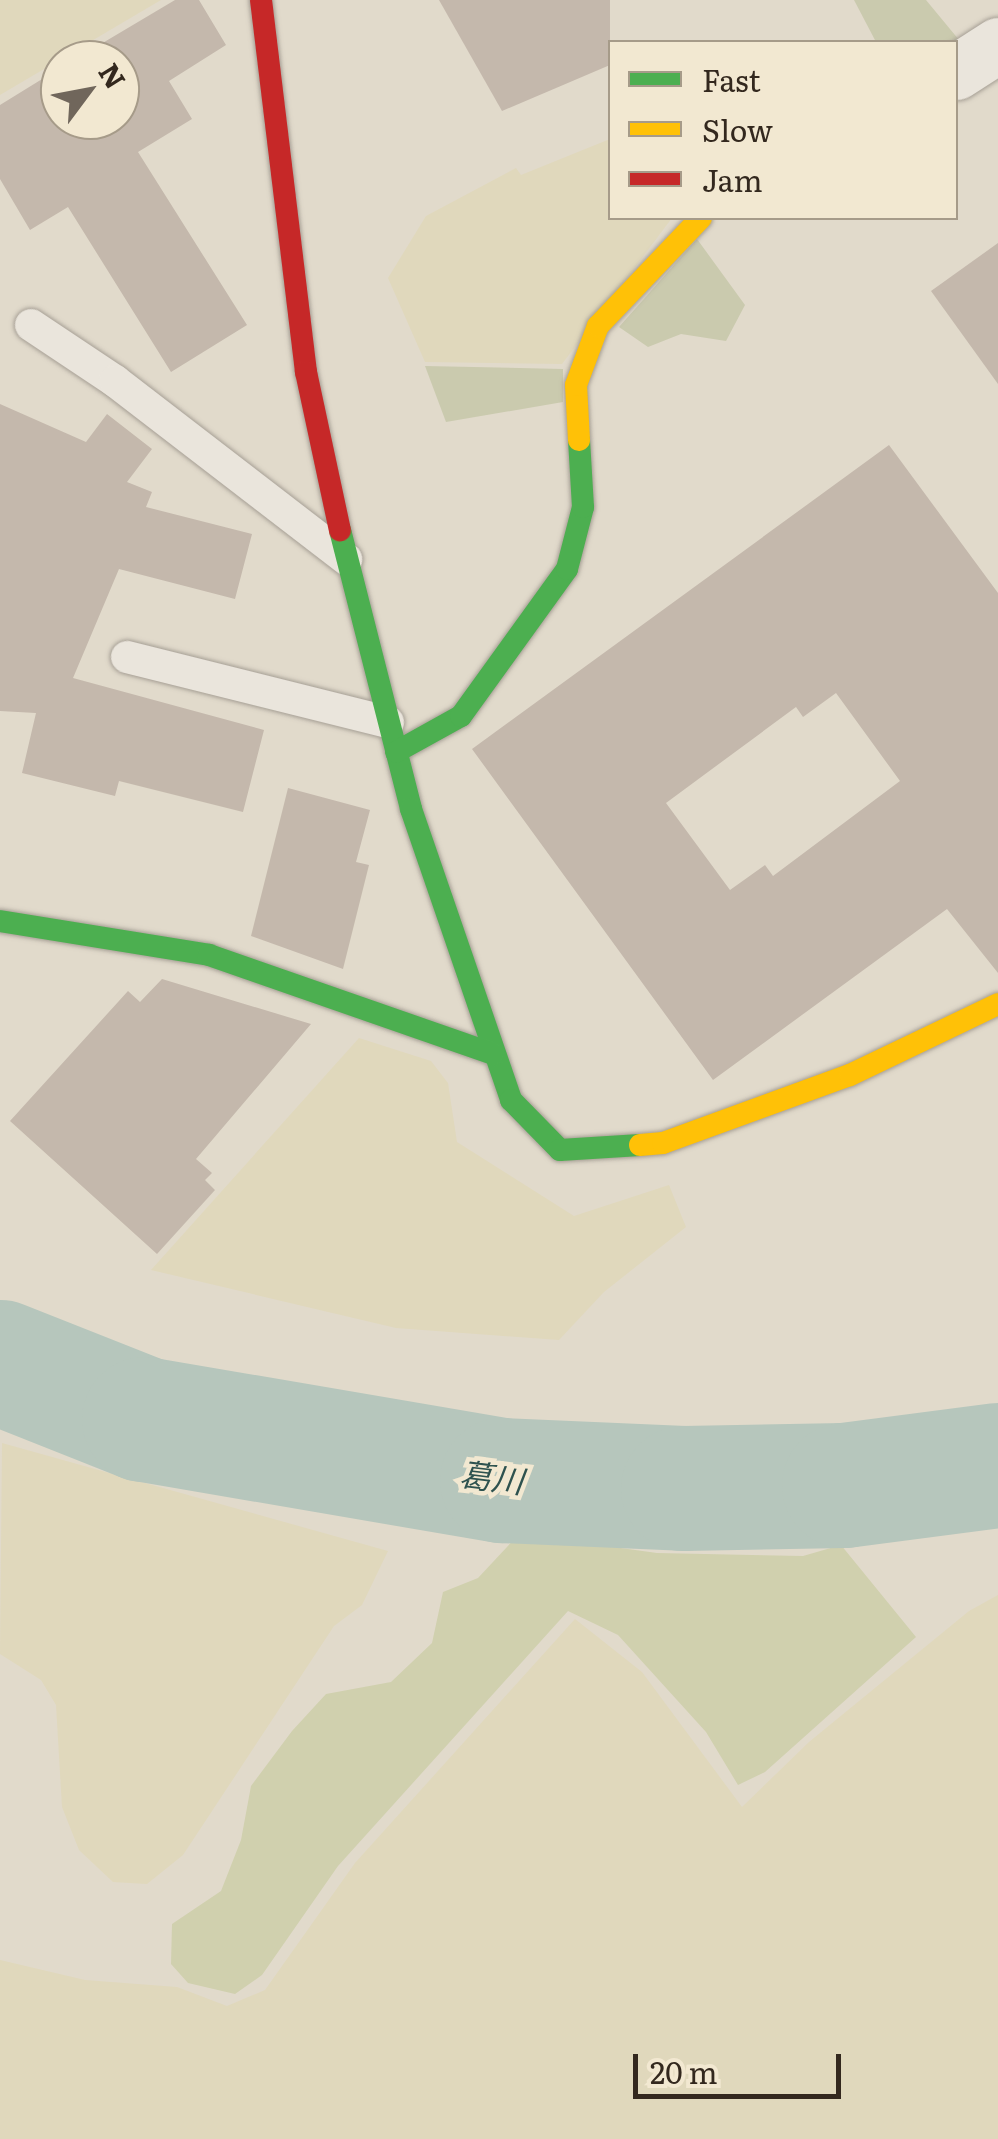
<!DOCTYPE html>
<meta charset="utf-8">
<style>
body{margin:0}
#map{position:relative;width:998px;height:2139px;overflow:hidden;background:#e1dacb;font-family:Literata,"Noto Sans JP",serif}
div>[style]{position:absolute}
.farmland>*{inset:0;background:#e0d8bc}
.green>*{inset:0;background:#d0d0ae}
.cemetery>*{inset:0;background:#cacaae}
.river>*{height:125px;margin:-62.5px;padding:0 62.5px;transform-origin:62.5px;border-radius:62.5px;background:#b6c6bc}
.building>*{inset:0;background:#c4b8ac}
.roads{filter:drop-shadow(0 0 2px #a69f95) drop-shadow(0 0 2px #a69f95)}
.lane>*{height:32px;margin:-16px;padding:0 16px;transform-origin:16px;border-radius:16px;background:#eae5dc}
.street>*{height:55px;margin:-27.5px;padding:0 27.5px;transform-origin:27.5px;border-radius:27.5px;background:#eae5dc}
.fast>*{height:22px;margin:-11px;padding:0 11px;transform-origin:11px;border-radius:11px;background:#4caf50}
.slow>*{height:22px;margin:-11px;padding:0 11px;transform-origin:11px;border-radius:11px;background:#ffc107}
.jam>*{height:22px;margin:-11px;padding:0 11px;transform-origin:11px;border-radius:11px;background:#c62828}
span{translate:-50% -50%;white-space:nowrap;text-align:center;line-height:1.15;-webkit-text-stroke:9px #f2e8d1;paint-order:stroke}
.water-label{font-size:32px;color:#2e524f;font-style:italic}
.legend{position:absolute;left:608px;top:40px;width:350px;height:180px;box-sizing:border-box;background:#f2e8d1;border:2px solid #a69b89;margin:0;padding:12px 18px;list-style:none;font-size:30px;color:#33281e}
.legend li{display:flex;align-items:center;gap:20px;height:50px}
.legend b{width:50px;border:2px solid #a69b89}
.north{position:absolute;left:40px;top:40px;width:100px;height:100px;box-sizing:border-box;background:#f2e8d1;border:2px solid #a69b89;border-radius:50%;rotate:58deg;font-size:28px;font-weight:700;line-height:40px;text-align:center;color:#33281e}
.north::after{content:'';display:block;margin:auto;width:35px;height:45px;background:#70665b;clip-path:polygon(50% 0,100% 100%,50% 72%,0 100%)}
.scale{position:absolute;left:633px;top:2054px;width:208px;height:45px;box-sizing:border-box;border:5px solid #33281e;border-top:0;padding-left:12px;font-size:30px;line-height:35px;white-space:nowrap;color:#33281e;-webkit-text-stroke:8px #f2e8d1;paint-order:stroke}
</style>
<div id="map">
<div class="farmland">
<div style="clip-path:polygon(0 0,161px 0,0 95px)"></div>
<div style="clip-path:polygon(610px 139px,610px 218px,672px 218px,562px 364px,425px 362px,388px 278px,426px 216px,516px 168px,521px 175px)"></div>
<div style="clip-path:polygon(359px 1038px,431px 1061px,448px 1083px,457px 1142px,574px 1216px,669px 1185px,686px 1227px,604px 1292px,559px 1340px,396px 1328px,151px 1270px)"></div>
<div style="clip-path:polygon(2px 1443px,388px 1551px,362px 1605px,334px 1626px,183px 1855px,147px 1884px,113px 1882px,79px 1850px,62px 1807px,56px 1705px,41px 1680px,0 1654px)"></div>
<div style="clip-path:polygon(998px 1595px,998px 2139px,0 2139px,0 1960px,85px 1980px,177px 1987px,227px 2006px,265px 1990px,355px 1863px,575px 1619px,642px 1672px,742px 1807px,809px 1742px,969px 1611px)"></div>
</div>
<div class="green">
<div style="clip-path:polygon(519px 1534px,657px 1553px,803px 1556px,841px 1545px,916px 1637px,765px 1772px,738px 1785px,706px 1732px,618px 1635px,568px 1611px,338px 1866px,262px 1975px,235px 1994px,188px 1983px,171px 1964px,172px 1924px,221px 1891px,241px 1840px,251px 1786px,292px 1731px,326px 1694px,391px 1682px,432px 1643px,443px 1592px,478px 1578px)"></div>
</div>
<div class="cemetery">
<div style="clip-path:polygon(854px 0,926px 0,969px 52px,956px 42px,876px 42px)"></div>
<div style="clip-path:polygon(697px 239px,745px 305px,726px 341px,681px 334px,648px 347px,619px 327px)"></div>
<div style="clip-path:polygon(425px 366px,563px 369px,563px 402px,446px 422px)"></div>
</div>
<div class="river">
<div style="left:0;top:1362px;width:155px;rotate:21.6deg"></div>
<div style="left:144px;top:1419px;width:363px;rotate:9.7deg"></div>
<div style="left:502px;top:1480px;width:181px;rotate:2.5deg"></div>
<div style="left:683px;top:1488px;width:161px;rotate:-1.1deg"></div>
<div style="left:844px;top:1485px;width:155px;rotate:-7.4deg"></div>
</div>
<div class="building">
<div style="clip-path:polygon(175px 0,199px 0,226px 45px,169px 81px,192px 119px,138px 152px,247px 325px,171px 372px,68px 207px,30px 230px,0 179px,0 105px,60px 68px,60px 120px,120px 120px,120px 60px,74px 60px)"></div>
<div style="clip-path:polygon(439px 0,610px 0,610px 65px,502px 111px)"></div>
<div style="clip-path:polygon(998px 243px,998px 384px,931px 291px)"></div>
<div style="clip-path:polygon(0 404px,86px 442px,107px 414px,152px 449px,127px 482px,152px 492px,146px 507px,252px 534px,235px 599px,119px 569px,73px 678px,264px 730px,243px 812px,119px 781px,115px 796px,22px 773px,36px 713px,0 711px)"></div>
<div style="clip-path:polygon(evenodd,889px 445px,998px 593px,998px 973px,947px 909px,713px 1080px,472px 749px,889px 445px,836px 693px,900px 781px,773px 876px,765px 865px,730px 890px,666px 803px,796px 707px,803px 717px,836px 693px)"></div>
<div style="clip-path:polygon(288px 788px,370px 810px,356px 862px,369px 865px,343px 969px,251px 936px)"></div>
<div style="clip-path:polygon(162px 979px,311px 1024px,196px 1159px,212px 1173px,205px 1180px,215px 1190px,157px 1254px,10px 1121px,128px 991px,140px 1002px)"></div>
</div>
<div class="roads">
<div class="lane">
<div style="left:31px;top:325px;width:101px;rotate:33.7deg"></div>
<div style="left:115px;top:381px;width:292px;rotate:37.6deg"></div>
<div style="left:127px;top:657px;width:269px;rotate:14deg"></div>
</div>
<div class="street">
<div style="left:956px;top:72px;width:50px;rotate:-32.7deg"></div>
</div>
<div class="fast">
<div style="left:340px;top:530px;width:288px;rotate:75.7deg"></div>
<div style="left:411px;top:809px;width:308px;rotate:71deg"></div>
<div style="left:511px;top:1100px;width:70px;rotate:45.6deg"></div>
<div style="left:560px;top:1150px;width:80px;rotate:-3.6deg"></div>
<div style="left:396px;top:752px;width:74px;rotate:-29deg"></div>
<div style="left:461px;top:716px;width:181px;rotate:-54.2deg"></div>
<div style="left:567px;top:569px;width:64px;rotate:-75.5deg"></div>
<div style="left:583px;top:507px;width:67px;rotate:-93.4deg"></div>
<div style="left:0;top:921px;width:212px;rotate:9.2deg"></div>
<div style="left:209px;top:955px;width:301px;rotate:19.2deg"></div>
</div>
<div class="slow">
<div style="left:579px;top:440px;width:55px;rotate:-93.1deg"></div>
<div style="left:576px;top:385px;width:63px;rotate:-69.6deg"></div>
<div style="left:598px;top:326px;width:149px;rotate:-46.4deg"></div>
<div style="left:640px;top:1145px;width:23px;rotate:-5deg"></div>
<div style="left:663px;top:1143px;width:199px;rotate:-20deg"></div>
<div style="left:850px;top:1075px;width:164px;rotate:-25.6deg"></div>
</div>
<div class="jam">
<div style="left:261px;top:0;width:375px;rotate:83.1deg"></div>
<div style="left:306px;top:372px;width:162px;rotate:77.9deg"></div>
</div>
</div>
<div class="water-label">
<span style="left:492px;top:1476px;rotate:7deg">葛川</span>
</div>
<ul class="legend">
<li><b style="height:12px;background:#4caf50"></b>Fast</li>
<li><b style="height:12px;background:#ffc107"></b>Slow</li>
<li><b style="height:12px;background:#c62828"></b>Jam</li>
</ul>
<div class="north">N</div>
<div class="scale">20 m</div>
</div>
